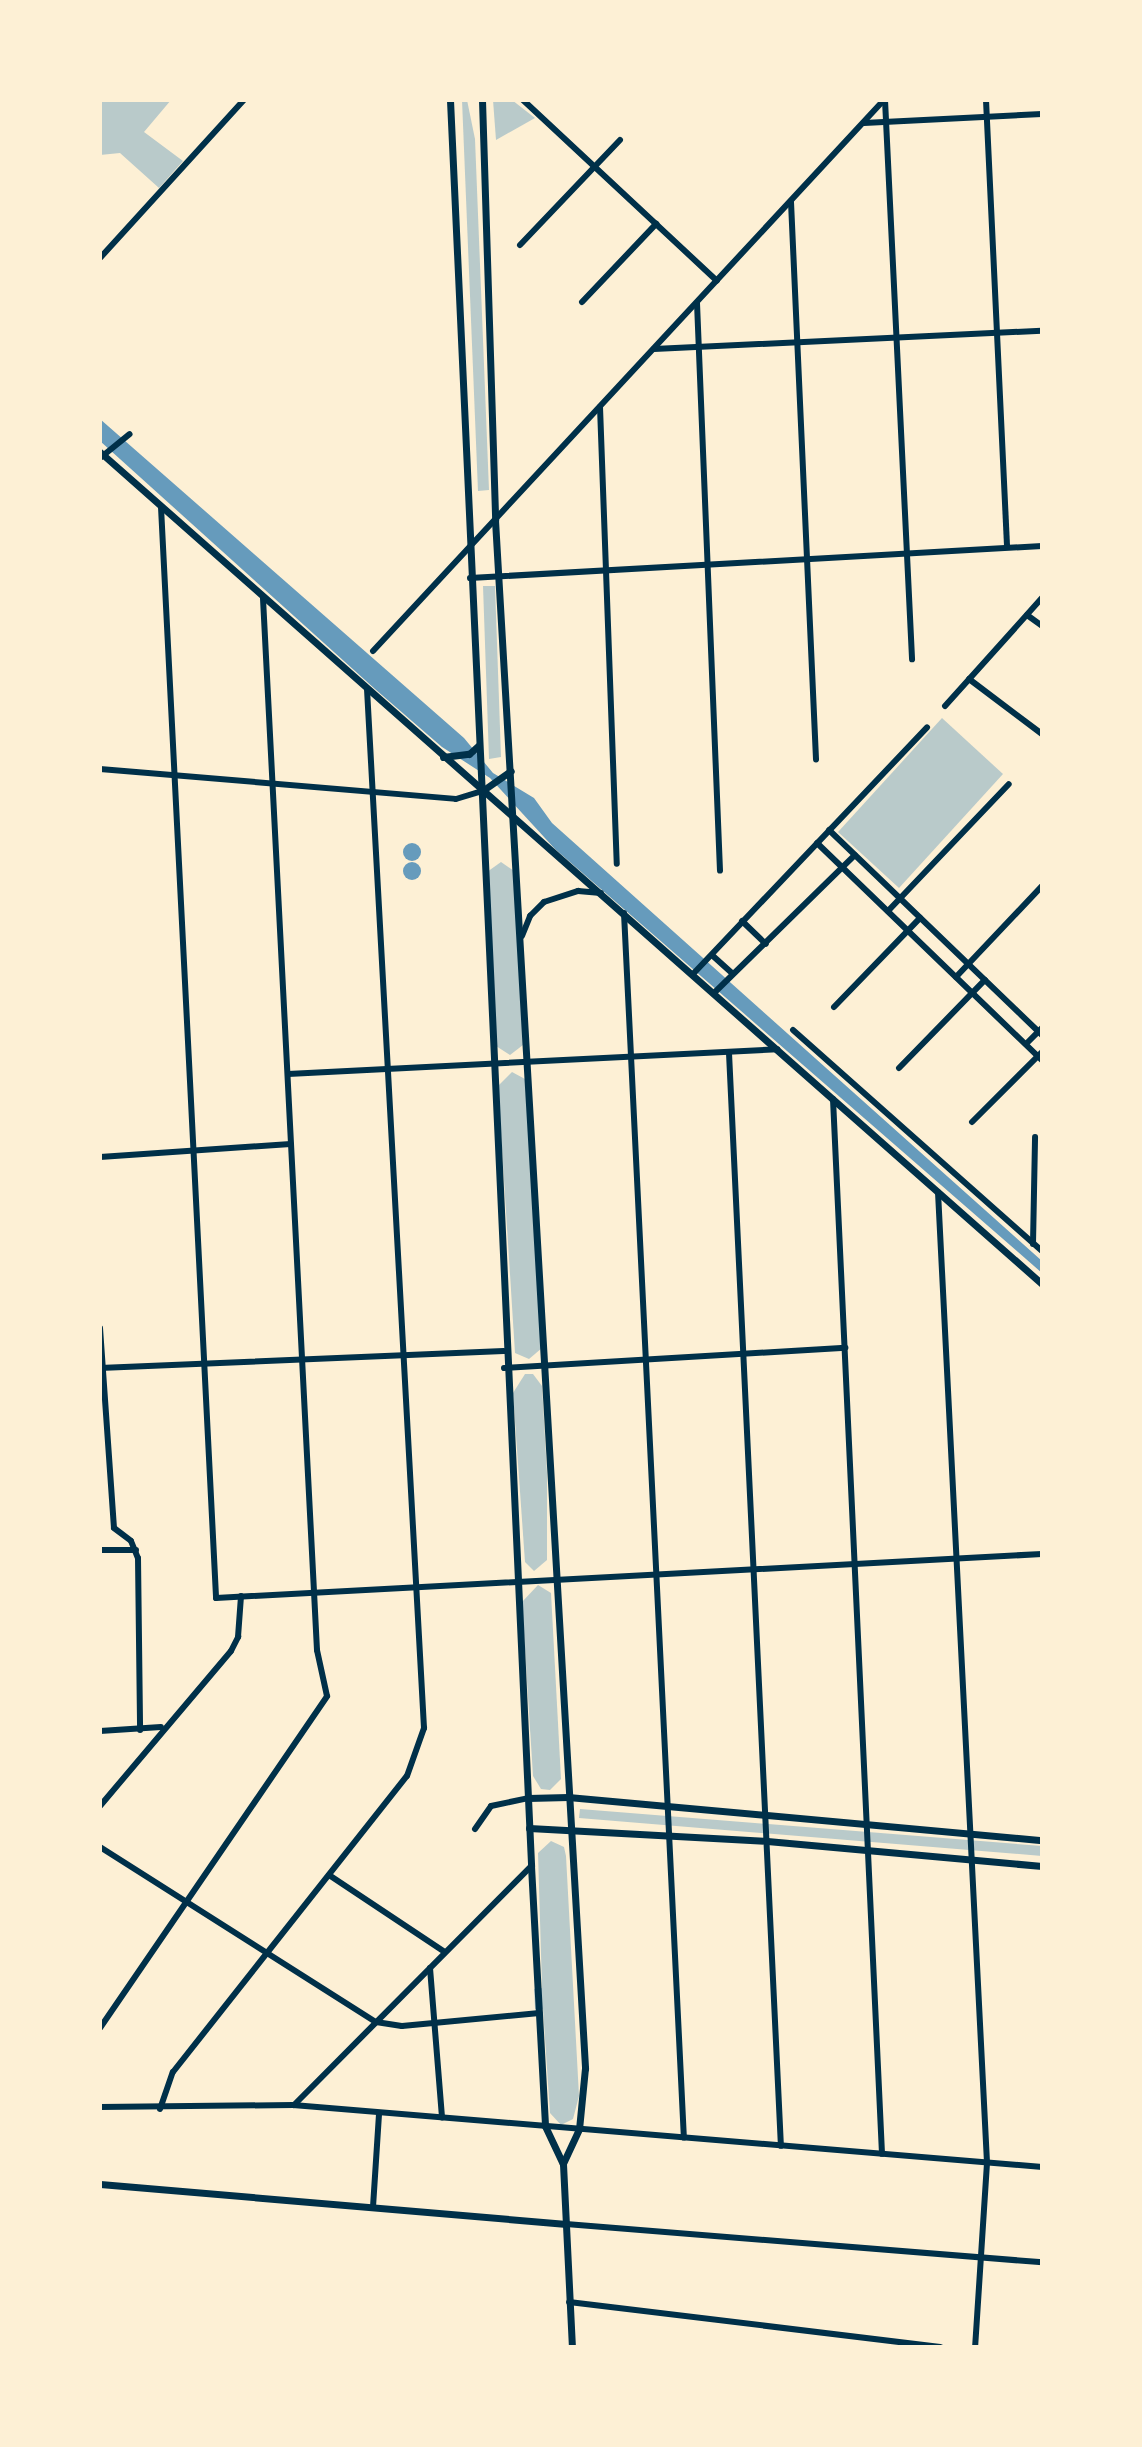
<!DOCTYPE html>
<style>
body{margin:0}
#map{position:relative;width:1142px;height:2447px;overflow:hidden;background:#fdf0d5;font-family:Overpass,sans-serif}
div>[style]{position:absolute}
.green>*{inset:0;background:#b9caca}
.water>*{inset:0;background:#669bbc}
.round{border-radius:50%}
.minor>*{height:6px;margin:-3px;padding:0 3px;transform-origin:3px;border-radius:3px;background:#003049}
.tertiary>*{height:7px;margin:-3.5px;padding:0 3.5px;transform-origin:3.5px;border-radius:3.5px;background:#003049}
span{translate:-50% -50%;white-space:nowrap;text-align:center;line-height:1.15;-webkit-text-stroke:6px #fdf0d5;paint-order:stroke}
.frame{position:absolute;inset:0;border:102px solid #fdf0d5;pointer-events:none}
</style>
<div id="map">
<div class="green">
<div style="clip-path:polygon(100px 100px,171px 100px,144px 132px,183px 161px,159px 188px,120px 153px,100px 155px)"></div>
<div style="clip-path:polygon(462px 100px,467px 100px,475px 139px,489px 490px,478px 491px)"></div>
<div style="clip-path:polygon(493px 100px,512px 100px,535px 118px,496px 140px)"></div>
<div style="clip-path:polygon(483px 586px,495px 586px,501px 757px,489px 759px)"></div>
<div style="clip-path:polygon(942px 718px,1003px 774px,899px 888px,838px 832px)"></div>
<div style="clip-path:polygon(501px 862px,514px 871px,523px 1045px,510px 1055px,496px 1046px,487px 872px)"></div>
<div style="clip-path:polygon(512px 1072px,525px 1079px,542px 1348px,529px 1359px,515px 1353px,498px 1086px)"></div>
<div style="clip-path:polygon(525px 1374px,533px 1374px,542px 1386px,547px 1473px,547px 1560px,534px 1571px,525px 1562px,513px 1393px)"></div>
<div style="clip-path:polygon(538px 1585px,551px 1593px,561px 1779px,550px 1790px,541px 1789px,533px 1776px,522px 1602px)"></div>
<div style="clip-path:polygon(580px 1809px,1042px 1846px,1042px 1856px,579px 1818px)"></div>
<div style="clip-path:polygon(551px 1841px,564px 1847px,566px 1856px,579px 2096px,573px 2119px,561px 2125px,550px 2113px,543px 2009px,535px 2009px,534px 1989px,542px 1988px,538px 1853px)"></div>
</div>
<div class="water">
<div style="clip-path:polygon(100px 419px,464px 738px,493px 773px,534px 798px,552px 823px,1042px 1261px,1042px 1273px,555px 849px,490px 778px,442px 747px,375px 689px,100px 441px)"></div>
<div class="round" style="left:403px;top:843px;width:18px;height:18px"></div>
<div class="round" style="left:403px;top:862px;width:18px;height:18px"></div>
</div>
<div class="minor">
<div style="left:523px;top:100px;width:265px;rotate:43deg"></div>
<div style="left:885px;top:100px;width:560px;rotate:87.23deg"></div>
<div style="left:986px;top:100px;width:447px;rotate:87.3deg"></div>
<div style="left:864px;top:123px;width:178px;rotate:-2.9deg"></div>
<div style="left:791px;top:202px;width:558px;rotate:87.43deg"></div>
<div style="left:520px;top:245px;width:145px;rotate:-46.4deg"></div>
<div style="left:100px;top:258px;width:214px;rotate:-47.7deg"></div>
<div style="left:582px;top:302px;width:108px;rotate:-46.5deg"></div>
<div style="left:697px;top:303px;width:568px;rotate:87.68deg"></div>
<div style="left:654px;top:349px;width:388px;rotate:-2.7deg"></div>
<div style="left:600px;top:407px;width:457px;rotate:87.9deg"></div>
<div style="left:100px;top:458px;width:38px;rotate:-39deg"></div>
<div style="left:161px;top:507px;width:1092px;rotate:87.11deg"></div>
<div style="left:216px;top:1598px;width:827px;rotate:-3.05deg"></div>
<div style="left:470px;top:578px;width:573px;rotate:-3.2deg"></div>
<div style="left:1027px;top:615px;width:19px;rotate:36deg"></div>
<div style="left:373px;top:651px;width:751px;rotate:-47.16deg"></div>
<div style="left:969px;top:679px;width:91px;rotate:37deg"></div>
<div style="left:945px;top:706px;width:145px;rotate:-48.1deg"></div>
<div style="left:100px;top:769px;width:357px;rotate:4.8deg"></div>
<div style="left:456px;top:799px;width:27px;rotate:-17deg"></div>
<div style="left:829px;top:830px;width:296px;rotate:43.9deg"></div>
<div style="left:817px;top:843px;width:313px;rotate:44deg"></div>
<div style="left:888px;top:911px;width:175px;rotate:-46.4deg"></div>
<div style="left:624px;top:913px;width:1226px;rotate:87.2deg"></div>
<div style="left:742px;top:921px;width:33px;rotate:44deg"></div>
<div style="left:522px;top:936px;width:22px;rotate:-68deg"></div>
<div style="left:530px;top:916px;width:20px;rotate:-45deg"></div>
<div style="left:544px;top:902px;width:36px;rotate:-18deg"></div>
<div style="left:578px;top:891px;width:23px;rotate:5deg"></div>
<div style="left:713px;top:956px;width:25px;rotate:42deg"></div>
<div style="left:693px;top:974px;width:340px;rotate:-46.5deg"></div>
<div style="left:956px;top:977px;width:125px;rotate:-46.6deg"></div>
<div style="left:714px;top:993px;width:197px;rotate:-44.4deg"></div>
<div style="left:834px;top:1007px;width:124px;rotate:-46deg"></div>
<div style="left:793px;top:1030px;width:333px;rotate:41.6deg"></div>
<div style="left:1026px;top:1044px;width:23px;rotate:-45deg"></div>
<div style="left:729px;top:1053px;width:1094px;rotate:87.28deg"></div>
<div style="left:899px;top:1068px;width:123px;rotate:-45.7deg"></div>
<div style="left:288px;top:1074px;width:490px;rotate:-2.9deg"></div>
<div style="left:833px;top:1099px;width:1056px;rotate:87.34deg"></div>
<div style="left:972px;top:1122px;width:99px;rotate:-45deg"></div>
<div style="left:100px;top:1157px;width:191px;rotate:-3.9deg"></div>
<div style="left:938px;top:1192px;width:972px;rotate:87.11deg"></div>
<div style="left:987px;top:2163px;width:184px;rotate:93.7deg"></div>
<div style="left:1033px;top:1244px;width:107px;rotate:-88.9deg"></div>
<div style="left:100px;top:1328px;width:200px;rotate:86deg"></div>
<div style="left:114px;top:1528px;width:21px;rotate:37deg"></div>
<div style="left:131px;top:1541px;width:18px;rotate:68deg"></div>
<div style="left:138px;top:1558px;width:172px;rotate:89.3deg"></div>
<div style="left:100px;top:1368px;width:404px;rotate:-2.4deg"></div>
<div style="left:504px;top:1368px;width:342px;rotate:-3.4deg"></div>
<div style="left:100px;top:1550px;width:36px"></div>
<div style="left:100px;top:1731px;width:61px;rotate:-3.8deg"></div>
<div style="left:100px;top:1806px;width:203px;rotate:-49.8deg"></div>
<div style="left:231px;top:1651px;width:16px;rotate:-63deg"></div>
<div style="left:238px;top:1637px;width:41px;rotate:-85.8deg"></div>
<div style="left:475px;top:1829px;width:28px;rotate:-55deg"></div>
<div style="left:491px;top:1806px;width:38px;rotate:-12deg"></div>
<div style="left:100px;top:1847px;width:327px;rotate:32.4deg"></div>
<div style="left:376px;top:2022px;width:26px;rotate:9deg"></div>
<div style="left:402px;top:2026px;width:138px;rotate:-5.4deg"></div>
<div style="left:329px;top:1875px;width:139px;rotate:33.6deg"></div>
<div style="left:430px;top:1968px;width:150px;rotate:85.4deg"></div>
<div style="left:100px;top:2028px;width:402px;rotate:-55.6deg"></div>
<div style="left:327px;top:1696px;width:47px;rotate:-102.3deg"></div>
<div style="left:317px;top:1650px;width:1053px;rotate:-92.94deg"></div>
<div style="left:294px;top:2105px;width:337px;rotate:-45.2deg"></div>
<div style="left:100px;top:2107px;width:193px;rotate:-0.6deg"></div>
<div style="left:293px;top:2105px;width:752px;rotate:4.73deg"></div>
<div style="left:160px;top:2109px;width:39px;rotate:-71deg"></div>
<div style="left:173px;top:2072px;width:377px;rotate:-51.7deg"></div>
<div style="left:407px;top:1776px;width:51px;rotate:-70.5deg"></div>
<div style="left:424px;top:1728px;width:1040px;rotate:-93.14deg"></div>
<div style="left:373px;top:2207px;width:94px;rotate:-86.3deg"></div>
<div style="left:566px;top:2224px;width:478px;rotate:4.6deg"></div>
<div style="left:569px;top:2302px;width:374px;rotate:6.9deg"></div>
</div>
<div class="tertiary">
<div style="left:450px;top:100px;width:1768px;rotate:87.37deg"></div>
<div style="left:531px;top:1866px;width:260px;rotate:86.9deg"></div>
<div style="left:545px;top:2126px;width:42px;rotate:64.7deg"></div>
<div style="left:563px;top:2164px;width:183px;rotate:87.2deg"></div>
<div style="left:482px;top:100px;width:420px;rotate:88.2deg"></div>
<div style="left:495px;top:520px;width:1551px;rotate:86.67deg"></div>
<div style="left:585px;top:2068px;width:61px;rotate:95.6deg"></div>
<div style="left:579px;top:2129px;width:38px;rotate:115deg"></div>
<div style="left:100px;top:452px;width:1257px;rotate:41.45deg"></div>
<div style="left:443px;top:757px;width:26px;rotate:-7deg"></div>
<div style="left:469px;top:754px;width:13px;rotate:-42deg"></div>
<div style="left:482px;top:791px;width:35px;rotate:-35deg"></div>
<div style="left:528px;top:1798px;width:40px;rotate:-1.4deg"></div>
<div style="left:568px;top:1797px;width:476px;rotate:5.2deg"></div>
<div style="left:529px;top:1828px;width:238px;rotate:3.1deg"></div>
<div style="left:767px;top:1841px;width:276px;rotate:5.2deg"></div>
<div style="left:100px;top:2184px;width:468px;rotate:4.9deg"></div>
</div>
<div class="frame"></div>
</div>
